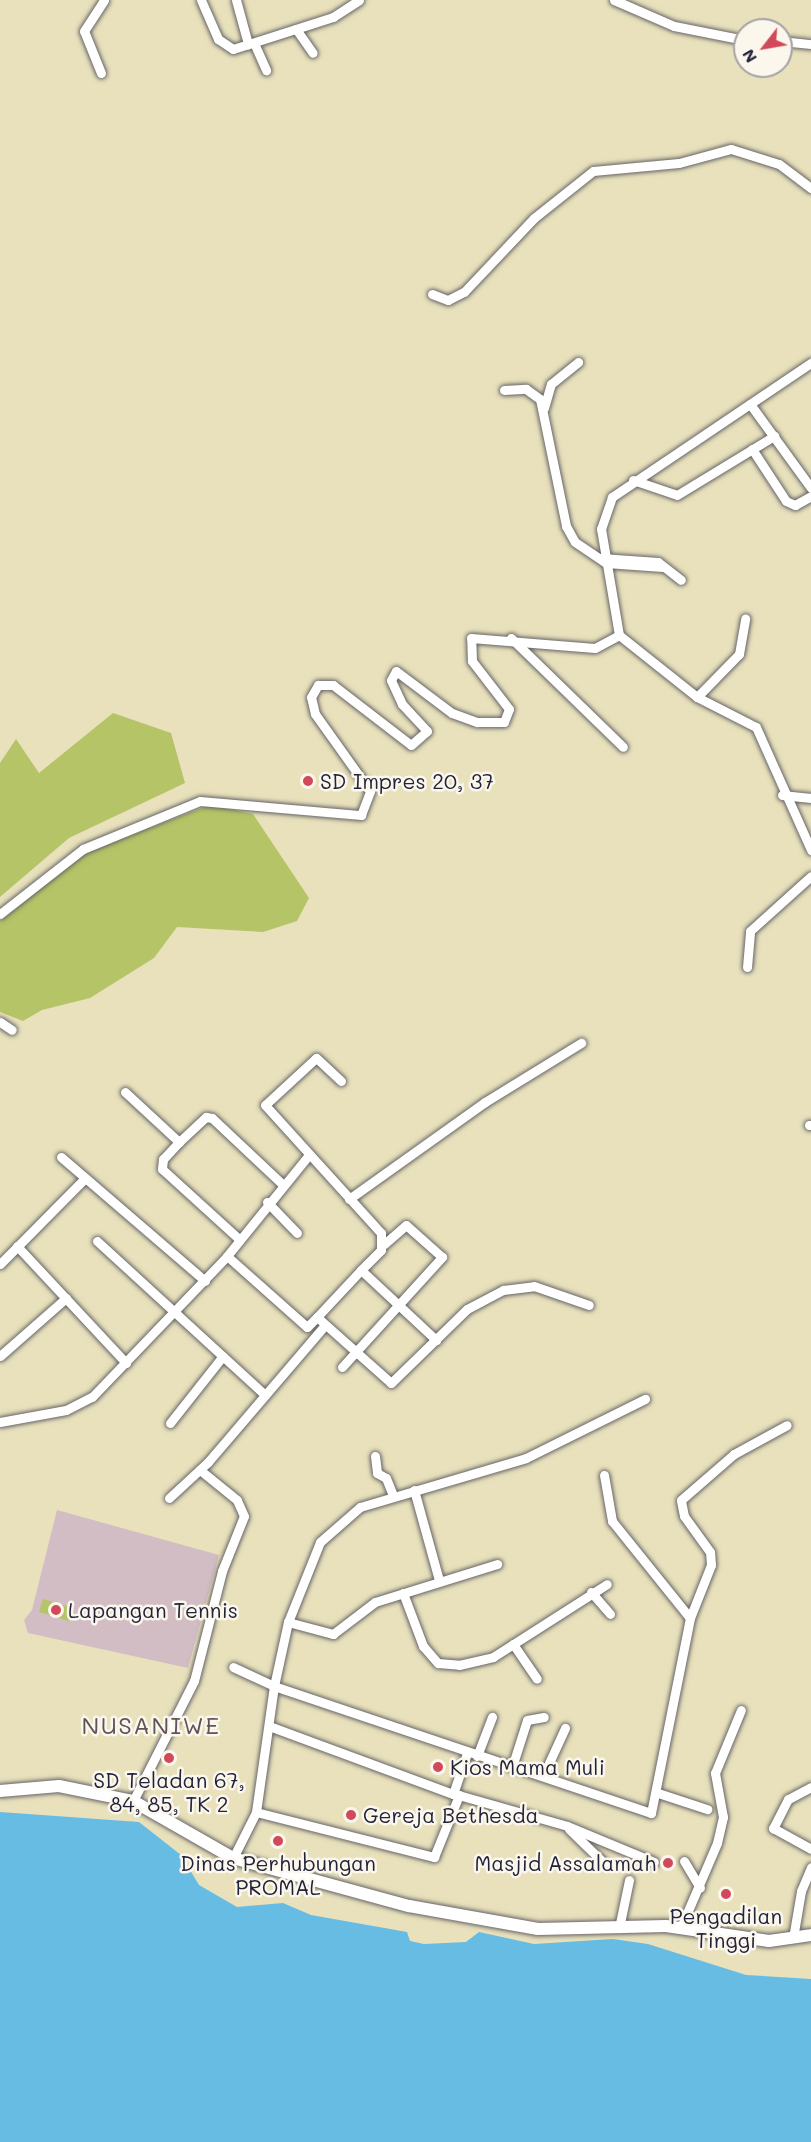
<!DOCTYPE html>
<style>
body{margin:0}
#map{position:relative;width:811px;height:2142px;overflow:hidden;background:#e8e1bc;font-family:Mali,sans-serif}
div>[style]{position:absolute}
.industrial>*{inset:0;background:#d2bdc5}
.green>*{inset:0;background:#b5c467}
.water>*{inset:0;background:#67bce3}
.roads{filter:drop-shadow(0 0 2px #676568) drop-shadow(0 0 2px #676568)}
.minor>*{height:9px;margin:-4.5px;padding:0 4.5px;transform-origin:4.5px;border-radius:4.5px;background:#fff}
.major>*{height:12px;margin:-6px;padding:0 6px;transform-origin:6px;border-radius:6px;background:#fff}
.dots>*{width:16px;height:16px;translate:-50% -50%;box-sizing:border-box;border:3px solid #fbf7ec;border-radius:50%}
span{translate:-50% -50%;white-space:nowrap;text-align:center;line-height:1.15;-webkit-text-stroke:5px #fbf7ec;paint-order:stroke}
.poi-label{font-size:21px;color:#22223b}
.left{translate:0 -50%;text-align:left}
.right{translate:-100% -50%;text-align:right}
.quarter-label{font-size:24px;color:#61535a;letter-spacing:1.5px}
.north{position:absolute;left:733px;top:18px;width:60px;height:60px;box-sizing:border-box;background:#fbf7ec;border:2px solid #a4a2a5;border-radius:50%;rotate:239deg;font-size:16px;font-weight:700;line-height:24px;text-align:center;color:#22223b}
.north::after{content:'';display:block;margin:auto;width:21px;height:27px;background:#d1495b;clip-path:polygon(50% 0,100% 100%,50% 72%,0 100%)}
</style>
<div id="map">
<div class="industrial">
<div style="clip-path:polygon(57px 1510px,219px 1555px,188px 1668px,28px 1633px,24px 1620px,32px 1610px)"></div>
</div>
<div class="green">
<div style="clip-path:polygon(113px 713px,171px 733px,185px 783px,69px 838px,0 897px,0 763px,16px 739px,39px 773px)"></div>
<div style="clip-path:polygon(210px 805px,253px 814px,309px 898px,297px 921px,263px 932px,177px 927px,154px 958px,90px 998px,42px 1010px,23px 1021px,0 1012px,0 921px,53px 872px,87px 852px)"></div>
<div style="clip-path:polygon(43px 1599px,73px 1608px,69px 1621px,39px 1612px)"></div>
</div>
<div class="water">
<div style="clip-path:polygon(0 1812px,139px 1822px,181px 1855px,199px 1885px,237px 1907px,283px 1903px,311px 1915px,407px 1932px,410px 1941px,424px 1944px,466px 1942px,479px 1932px,534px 1944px,613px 1939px,648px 1944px,746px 1975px,811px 1979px,811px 2142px,0 2142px)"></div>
</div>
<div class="roads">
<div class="minor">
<div style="left:201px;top:0;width:43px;rotate:66.4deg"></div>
<div style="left:218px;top:39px;width:18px;rotate:34deg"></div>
<div style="left:233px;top:49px;width:105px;rotate:-17.7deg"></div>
<div style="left:333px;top:17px;width:31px;rotate:-33deg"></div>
<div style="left:236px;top:0;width:46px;rotate:74.7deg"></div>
<div style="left:614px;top:0;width:65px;rotate:23.4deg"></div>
<div style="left:674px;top:26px;width:72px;rotate:11.2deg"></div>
<div style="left:296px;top:29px;width:29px;rotate:55deg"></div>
<div style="left:781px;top:41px;width:30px;rotate:6deg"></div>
<div style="left:254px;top:43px;width:30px;rotate:66deg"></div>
<div style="left:101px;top:73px;width:45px;rotate:-112deg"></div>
<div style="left:84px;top:31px;width:37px;rotate:-57deg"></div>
<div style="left:432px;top:294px;width:17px;rotate:21deg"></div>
<div style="left:448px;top:300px;width:18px;rotate:-27deg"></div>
<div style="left:464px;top:292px;width:102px;rotate:-46.6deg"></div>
<div style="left:534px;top:218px;width:75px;rotate:-38.5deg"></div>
<div style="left:593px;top:171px;width:86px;rotate:-5.3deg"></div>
<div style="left:679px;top:163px;width:54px;rotate:-15.1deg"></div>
<div style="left:731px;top:149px;width:50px;rotate:17.4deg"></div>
<div style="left:779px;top:164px;width:40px;rotate:37deg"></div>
<div style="left:504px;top:390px;width:22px;rotate:-3deg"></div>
<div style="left:526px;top:389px;width:17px;rotate:36deg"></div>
<div style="left:540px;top:399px;width:130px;rotate:78.4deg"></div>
<div style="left:566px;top:526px;width:18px;rotate:61deg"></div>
<div style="left:575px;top:542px;width:37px;rotate:34deg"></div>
<div style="left:606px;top:563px;width:57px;rotate:4deg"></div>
<div style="left:750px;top:404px;width:104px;rotate:54deg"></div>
<div style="left:544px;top:408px;width:25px;rotate:-74deg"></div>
<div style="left:551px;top:384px;width:35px;rotate:-39deg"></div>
<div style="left:752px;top:449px;width:62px;rotate:56.8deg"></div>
<div style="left:786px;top:501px;width:10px;rotate:24deg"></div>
<div style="left:795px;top:505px;width:18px;rotate:-29deg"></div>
<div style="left:633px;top:480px;width:46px;rotate:18.8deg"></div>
<div style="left:677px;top:495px;width:114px;rotate:-31.3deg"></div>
<div style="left:601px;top:558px;width:57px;rotate:4deg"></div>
<div style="left:658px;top:562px;width:29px;rotate:38deg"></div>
<div style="left:619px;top:635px;width:100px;rotate:38.5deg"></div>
<div style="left:697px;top:697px;width:66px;rotate:27deg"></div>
<div style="left:756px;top:727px;width:135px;rotate:65.9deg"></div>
<div style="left:511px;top:638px;width:156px;rotate:44.2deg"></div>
<div style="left:697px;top:697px;width:60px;rotate:-45.7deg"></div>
<div style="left:739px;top:654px;width:36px;rotate:-80deg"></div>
<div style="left:782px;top:795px;width:29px;rotate:6deg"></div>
<div style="left:0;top:914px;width:105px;rotate:-38.1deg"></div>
<div style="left:83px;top:849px;width:126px;rotate:-22.3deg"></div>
<div style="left:200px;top:801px;width:162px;rotate:5deg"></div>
<div style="left:361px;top:815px;width:26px;rotate:-69deg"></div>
<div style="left:370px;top:791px;width:95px;rotate:-125.5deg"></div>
<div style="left:315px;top:714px;width:17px;rotate:-103deg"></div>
<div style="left:311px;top:697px;width:14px;rotate:-60deg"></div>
<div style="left:318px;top:685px;width:15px"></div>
<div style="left:333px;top:685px;width:98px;rotate:37.6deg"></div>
<div style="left:411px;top:745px;width:21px;rotate:-41deg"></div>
<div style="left:427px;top:731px;width:37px;rotate:-133deg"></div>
<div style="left:402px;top:704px;width:26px;rotate:-115deg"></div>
<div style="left:391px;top:680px;width:10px;rotate:-61deg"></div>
<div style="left:396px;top:671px;width:70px;rotate:36.9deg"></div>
<div style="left:452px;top:713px;width:27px;rotate:20deg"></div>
<div style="left:477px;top:722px;width:27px"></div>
<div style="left:504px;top:722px;width:14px;rotate:-69deg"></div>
<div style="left:509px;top:709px;width:61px;rotate:-127.6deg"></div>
<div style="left:472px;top:661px;width:23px;rotate:-92deg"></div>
<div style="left:471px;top:638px;width:124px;rotate:4.6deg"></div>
<div style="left:595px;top:648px;width:27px;rotate:-28deg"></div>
<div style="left:619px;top:635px;width:108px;rotate:-99.6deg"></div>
<div style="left:601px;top:529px;width:34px;rotate:-71deg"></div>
<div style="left:612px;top:497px;width:240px;rotate:-34deg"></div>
<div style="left:747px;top:967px;width:36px;rotate:-85deg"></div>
<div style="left:750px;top:931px;width:82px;rotate:-42deg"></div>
<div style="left:0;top:1022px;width:14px;rotate:34deg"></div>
<div style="left:341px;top:1081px;width:34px;rotate:-137deg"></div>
<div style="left:316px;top:1058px;width:69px;rotate:137.3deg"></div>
<div style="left:265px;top:1105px;width:173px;rotate:47.8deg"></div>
<div style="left:381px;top:1233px;width:17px;rotate:90deg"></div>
<div style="left:381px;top:1250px;width:28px;rotate:135deg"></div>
<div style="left:125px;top:1092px;width:74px;rotate:42.8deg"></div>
<div style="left:179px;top:1142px;width:37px;rotate:-43deg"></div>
<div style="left:206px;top:1117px;width:6px;rotate:9deg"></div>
<div style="left:212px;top:1118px;width:96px;rotate:43.3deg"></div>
<div style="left:809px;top:1125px;width:2px"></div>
<div style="left:179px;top:1142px;width:23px;rotate:133deg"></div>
<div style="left:163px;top:1159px;width:10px;rotate:96deg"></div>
<div style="left:162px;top:1169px;width:104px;rotate:42.3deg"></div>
<div style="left:61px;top:1157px;width:190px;rotate:40.7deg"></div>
<div style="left:349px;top:1199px;width:167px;rotate:-35.5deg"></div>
<div style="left:485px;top:1102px;width:113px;rotate:-31.6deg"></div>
<div style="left:267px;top:1202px;width:43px;rotate:45.9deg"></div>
<div style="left:97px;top:1241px;width:228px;rotate:42.5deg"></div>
<div style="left:17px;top:1246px;width:160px;rotate:47deg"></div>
<div style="left:227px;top:1256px;width:107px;rotate:41.6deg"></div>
<div style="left:307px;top:1327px;width:14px;rotate:-45deg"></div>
<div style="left:317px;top:1317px;width:99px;rotate:41.7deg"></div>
<div style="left:391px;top:1383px;width:106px;rotate:-44.2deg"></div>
<div style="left:467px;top:1309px;width:41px;rotate:-27.8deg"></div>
<div style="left:503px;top:1290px;width:31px;rotate:-7deg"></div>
<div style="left:534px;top:1286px;width:58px;rotate:19.1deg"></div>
<div style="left:0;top:1264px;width:121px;rotate:-45.3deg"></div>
<div style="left:317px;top:1317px;width:64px;rotate:-46.9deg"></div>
<div style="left:361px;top:1270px;width:103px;rotate:43deg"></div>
<div style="left:0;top:1356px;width:88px;rotate:-41.3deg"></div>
<div style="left:342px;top:1367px;width:149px;rotate:-47.7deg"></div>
<div style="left:442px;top:1257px;width:48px;rotate:-138.4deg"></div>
<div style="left:406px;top:1225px;width:29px;rotate:139deg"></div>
<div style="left:0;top:1422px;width:67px;rotate:-10.3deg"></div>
<div style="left:66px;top:1410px;width:29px;rotate:-27deg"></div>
<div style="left:92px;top:1397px;width:195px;rotate:-46.2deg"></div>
<div style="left:227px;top:1256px;width:129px;rotate:-51deg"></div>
<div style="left:170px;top:1423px;width:85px;rotate:-51.7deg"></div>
<div style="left:375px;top:1456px;width:17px;rotate:83deg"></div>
<div style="left:377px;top:1473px;width:10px;rotate:29deg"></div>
<div style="left:386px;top:1478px;width:18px;rotate:68deg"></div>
<div style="left:604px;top:1475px;width:47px;rotate:80.1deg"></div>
<div style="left:612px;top:1521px;width:124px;rotate:51.2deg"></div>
<div style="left:690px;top:1618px;width:199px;rotate:101.3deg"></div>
<div style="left:651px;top:1813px;width:398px;rotate:-161.4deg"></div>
<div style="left:274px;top:1686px;width:66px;rotate:-77.7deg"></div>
<div style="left:288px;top:1622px;width:86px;rotate:-68.2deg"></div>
<div style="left:320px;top:1542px;width:53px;rotate:-41.2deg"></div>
<div style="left:360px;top:1507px;width:173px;rotate:-16.4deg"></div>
<div style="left:526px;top:1458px;width:133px;rotate:-26.4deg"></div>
<div style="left:414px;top:1490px;width:93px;rotate:74.5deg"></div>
<div style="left:169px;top:1498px;width:53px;rotate:-42.7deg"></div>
<div style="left:208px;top:1462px;width:180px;rotate:-49.5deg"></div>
<div style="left:591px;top:1592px;width:29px;rotate:49deg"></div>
<div style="left:403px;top:1593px;width:57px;rotate:69.3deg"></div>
<div style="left:423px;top:1646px;width:23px;rotate:49deg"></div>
<div style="left:438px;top:1663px;width:21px;rotate:5deg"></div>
<div style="left:459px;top:1665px;width:35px;rotate:-13deg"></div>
<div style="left:493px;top:1657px;width:135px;rotate:-32.6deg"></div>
<div style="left:690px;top:1618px;width:57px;rotate:-68.4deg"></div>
<div style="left:711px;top:1565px;width:13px;rotate:-94deg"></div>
<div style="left:710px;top:1552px;width:44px;rotate:-125.8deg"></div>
<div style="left:684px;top:1516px;width:16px;rotate:-101deg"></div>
<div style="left:681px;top:1500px;width:70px;rotate:-41deg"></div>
<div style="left:734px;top:1454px;width:60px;rotate:-28.7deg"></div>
<div style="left:288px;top:1622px;width:47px;rotate:14.9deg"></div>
<div style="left:333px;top:1634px;width:53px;rotate:-37.3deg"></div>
<div style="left:375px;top:1602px;width:128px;rotate:-17.3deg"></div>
<div style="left:513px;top:1644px;width:42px;rotate:55.6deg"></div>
<div style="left:269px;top:1726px;width:196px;rotate:20.3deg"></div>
<div style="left:453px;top:1794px;width:43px;rotate:-71.1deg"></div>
<div style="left:477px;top:1756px;width:42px;rotate:-69deg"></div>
<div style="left:512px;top:1767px;width:49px;rotate:-72.3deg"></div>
<div style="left:527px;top:1720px;width:17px;rotate:-10deg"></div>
<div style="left:543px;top:1776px;width:53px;rotate:-65.4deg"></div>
<div style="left:811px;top:1787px;width:26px;rotate:152deg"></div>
<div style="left:788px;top:1799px;width:33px;rotate:117deg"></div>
<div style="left:773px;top:1828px;width:43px;rotate:28.9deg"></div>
<div style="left:658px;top:1793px;width:52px;rotate:18.1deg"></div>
<div style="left:455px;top:1794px;width:116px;rotate:15.9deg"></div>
<div style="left:567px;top:1826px;width:94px;rotate:22.5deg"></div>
<div style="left:133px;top:1801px;width:135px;rotate:-63.1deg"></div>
<div style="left:194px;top:1681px;width:114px;rotate:-75.7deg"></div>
<div style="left:222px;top:1571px;width:59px;rotate:-68.2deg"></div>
<div style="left:244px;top:1516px;width:17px;rotate:-114deg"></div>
<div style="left:237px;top:1500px;width:48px;rotate:-141deg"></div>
<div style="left:256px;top:1812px;width:184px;rotate:14.2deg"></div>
<div style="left:434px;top:1857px;width:67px;rotate:-68deg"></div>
<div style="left:569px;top:1829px;width:49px;rotate:44.2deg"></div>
<div style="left:233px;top:1858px;width:51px;rotate:-63.4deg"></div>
<div style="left:256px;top:1812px;width:127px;rotate:-81.9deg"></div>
<div style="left:274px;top:1686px;width:45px;rotate:-155.1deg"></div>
<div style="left:684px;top:1861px;width:31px;rotate:59deg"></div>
<div style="left:681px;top:1927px;width:91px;rotate:-66.8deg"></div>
<div style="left:717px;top:1843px;width:27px;rotate:-77deg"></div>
<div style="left:723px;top:1817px;width:45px;rotate:-100.3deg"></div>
<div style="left:715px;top:1773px;width:68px;rotate:-67.6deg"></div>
<div style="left:619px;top:1928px;width:49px;rotate:-78.2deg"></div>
<div style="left:793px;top:1938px;width:48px;rotate:-80.3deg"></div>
<div style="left:801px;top:1891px;width:26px;rotate:-67deg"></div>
</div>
<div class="major">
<div style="left:0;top:1791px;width:59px;rotate:-4.8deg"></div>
<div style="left:59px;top:1786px;width:76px;rotate:11.5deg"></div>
<div style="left:133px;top:1801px;width:115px;rotate:29.7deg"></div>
<div style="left:233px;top:1858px;width:182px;rotate:15.3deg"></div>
<div style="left:409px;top:1906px;width:131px;rotate:10.1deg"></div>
<div style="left:538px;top:1929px;width:128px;rotate:-1.3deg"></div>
<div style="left:666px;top:1926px;width:104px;rotate:8.3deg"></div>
<div style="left:769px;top:1941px;width:42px;rotate:-8.1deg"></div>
</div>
</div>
<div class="dots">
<div style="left:308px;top:781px;background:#d1495b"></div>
<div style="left:56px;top:1610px;background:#d1495b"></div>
<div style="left:169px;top:1758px;background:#d1495b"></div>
<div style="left:438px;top:1767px;background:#d1495b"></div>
<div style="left:351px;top:1815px;background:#d1495b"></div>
<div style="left:278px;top:1841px;background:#d1495b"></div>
<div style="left:668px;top:1863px;background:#d1495b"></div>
<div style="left:726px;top:1894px;background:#d1495b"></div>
</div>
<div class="poi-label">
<span class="left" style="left:320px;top:781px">SD Impres 20, 37</span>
<span class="left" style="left:68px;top:1610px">Lapangan Tennis</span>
<span class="left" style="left:450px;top:1767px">Kios Mama Muli</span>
<span style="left:169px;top:1792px">SD Teladan 67,<br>84, 85, TK 2</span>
<span class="left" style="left:363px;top:1815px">Gereja Bethesda</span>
<span style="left:278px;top:1875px">Dinas Perhubungan<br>PROMAL</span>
<span class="right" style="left:656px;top:1863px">Masjid Assalamah</span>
<span style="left:726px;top:1928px">Pengadilan<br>Tinggi</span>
</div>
<div class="quarter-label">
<span style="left:151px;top:1725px">NUSANIWE</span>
</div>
<div class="north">N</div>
</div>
